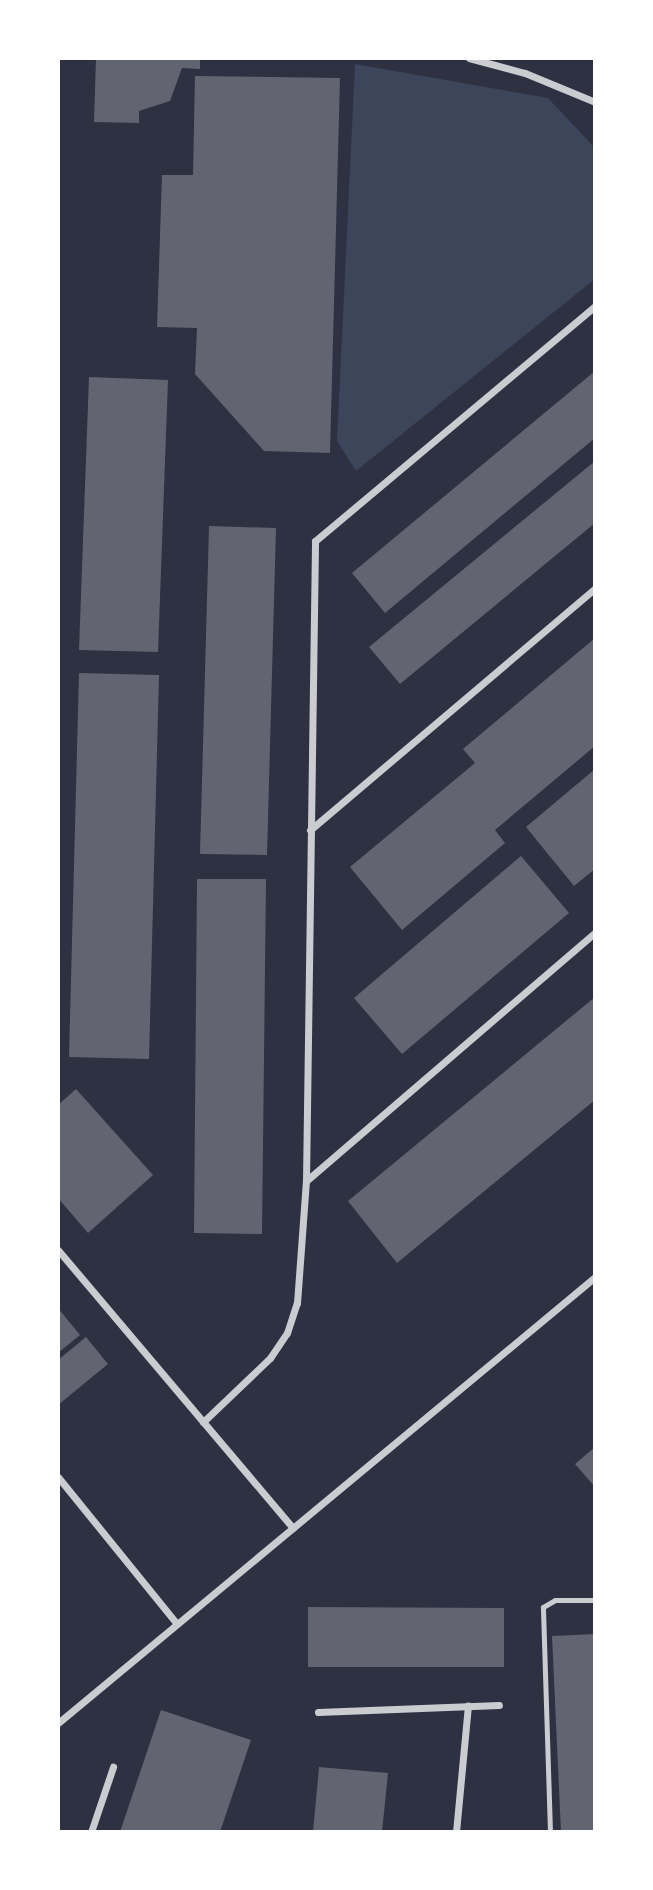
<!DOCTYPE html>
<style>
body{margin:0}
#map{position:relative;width:653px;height:1890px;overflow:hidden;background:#2d3142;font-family:Helvetica,sans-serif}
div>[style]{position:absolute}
.green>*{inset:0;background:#3c4559}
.building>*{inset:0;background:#626471}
.service>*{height:5px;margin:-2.5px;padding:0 2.5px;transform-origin:2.5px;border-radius:2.5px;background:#caccd0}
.minor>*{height:7px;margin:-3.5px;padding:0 3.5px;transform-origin:3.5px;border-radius:3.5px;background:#caccd0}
span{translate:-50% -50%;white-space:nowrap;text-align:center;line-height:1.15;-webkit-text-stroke:5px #fff;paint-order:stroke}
.frame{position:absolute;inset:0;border:60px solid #fff;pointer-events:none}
</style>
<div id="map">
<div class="green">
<div style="clip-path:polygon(355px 64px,548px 98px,595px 148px,595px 279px,356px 471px,337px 441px)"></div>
</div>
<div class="building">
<div style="clip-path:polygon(96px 58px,200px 58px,200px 69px,182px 68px,170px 101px,139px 111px,139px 123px,94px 122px)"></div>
<div style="clip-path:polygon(195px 76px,340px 78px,330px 453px,264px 451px,195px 374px,197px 328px,157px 327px,162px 175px,193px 175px)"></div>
<div style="clip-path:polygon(595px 371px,595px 438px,385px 613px,352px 573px)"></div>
<div style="clip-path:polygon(89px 377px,168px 380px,158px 652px,79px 650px)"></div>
<div style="clip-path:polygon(595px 461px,595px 523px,400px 684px,369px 647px)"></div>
<div style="clip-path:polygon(209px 526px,276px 528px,267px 855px,200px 854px)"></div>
<div style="clip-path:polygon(595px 638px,595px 746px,495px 830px,505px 843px,402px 930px,350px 867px,475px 763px,463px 749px)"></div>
<div style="clip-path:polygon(79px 673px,159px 675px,149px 1059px,69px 1057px)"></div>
<div style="clip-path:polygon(595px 769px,595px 869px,574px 886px,526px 827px)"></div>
<div style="clip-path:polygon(521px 856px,569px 913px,402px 1054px,354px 998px)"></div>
<div style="clip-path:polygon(197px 879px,266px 879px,262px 1234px,194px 1233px)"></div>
<div style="clip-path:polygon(595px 997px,595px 1100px,397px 1263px,348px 1201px)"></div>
<div style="clip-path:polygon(76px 1089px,153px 1175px,88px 1233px,58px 1198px,58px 1105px)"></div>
<div style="clip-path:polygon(58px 1308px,80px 1335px,58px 1353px)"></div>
<div style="clip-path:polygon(86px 1337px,108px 1364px,58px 1405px,58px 1360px)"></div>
<div style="clip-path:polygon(595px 1447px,595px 1487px,575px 1464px)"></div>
<div style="clip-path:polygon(308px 1607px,504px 1608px,504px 1667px,308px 1667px)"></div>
<div style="clip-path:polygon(595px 1634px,595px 1832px,561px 1832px,552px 1636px)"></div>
<div style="clip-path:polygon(161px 1710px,251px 1740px,220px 1832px,120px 1832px)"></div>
<div style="clip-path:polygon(319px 1767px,388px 1773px,382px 1832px,313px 1832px)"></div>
</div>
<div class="service">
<div style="left:550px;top:1832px;width:225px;rotate:-91.8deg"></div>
<div style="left:543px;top:1607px;width:14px;rotate:-30deg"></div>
<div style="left:555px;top:1600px;width:40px"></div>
</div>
<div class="minor">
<div style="left:469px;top:58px;width:58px;rotate:15deg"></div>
<div style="left:525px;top:73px;width:76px;rotate:22.5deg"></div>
<div style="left:310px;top:830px;width:374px;rotate:-40.3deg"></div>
<div style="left:306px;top:1181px;width:381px;rotate:-40.7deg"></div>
<div style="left:58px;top:1250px;width:364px;rotate:49.8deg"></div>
<div style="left:203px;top:1422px;width:93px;rotate:-43.7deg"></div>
<div style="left:270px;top:1358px;width:30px;rotate:-56deg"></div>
<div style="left:287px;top:1333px;width:32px;rotate:-72deg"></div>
<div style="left:297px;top:1303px;width:122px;rotate:-85.8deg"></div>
<div style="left:306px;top:1181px;width:640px;rotate:-89.19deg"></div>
<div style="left:315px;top:541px;width:366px;rotate:-40deg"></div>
<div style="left:58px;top:1477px;width:189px;rotate:51deg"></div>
<div style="left:318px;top:1712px;width:181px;rotate:-2.2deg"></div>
<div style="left:58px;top:1723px;width:698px;rotate:-39.71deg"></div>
<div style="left:91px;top:1832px;width:69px;rotate:-71.3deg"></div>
<div style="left:456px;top:1832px;width:127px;rotate:-84.6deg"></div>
</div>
<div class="frame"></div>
</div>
